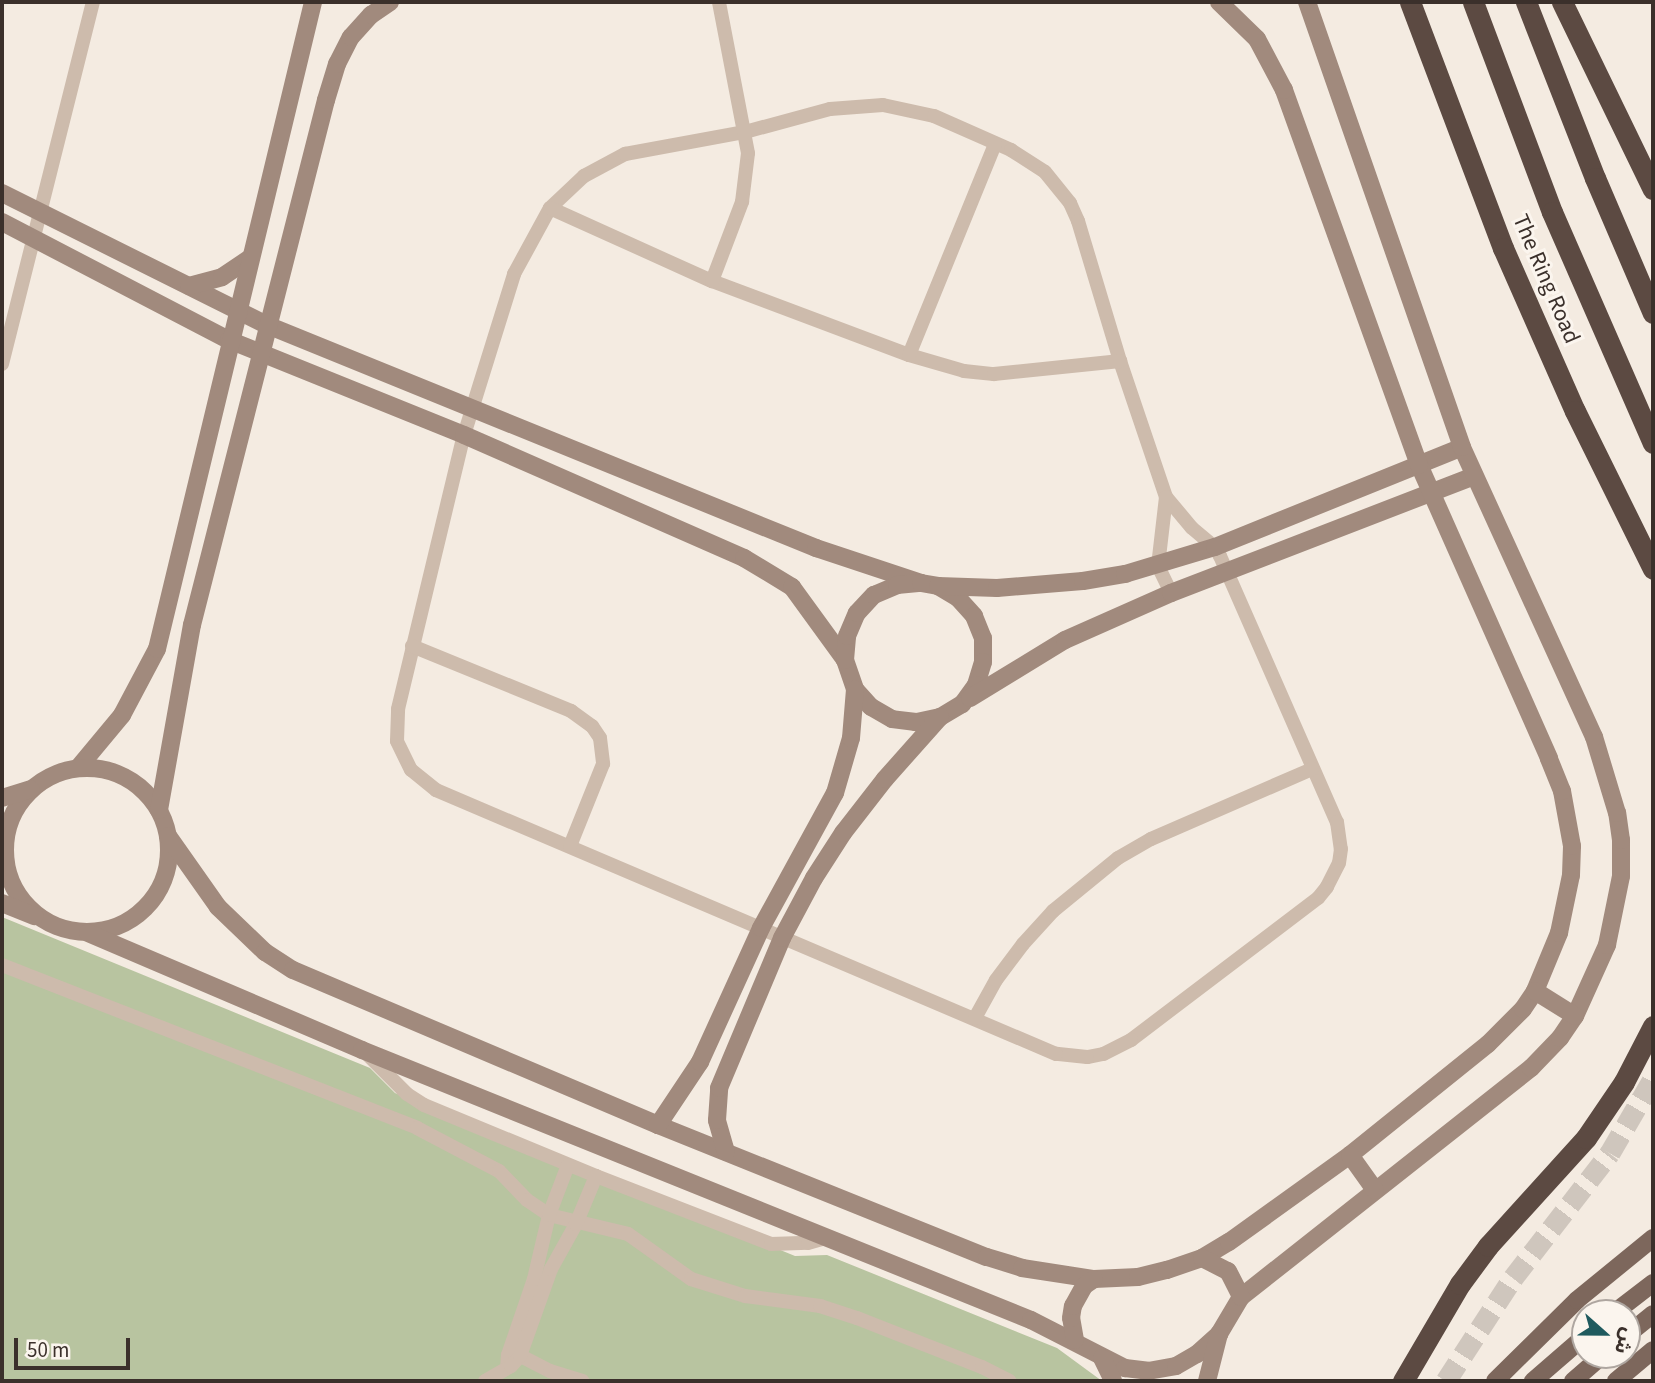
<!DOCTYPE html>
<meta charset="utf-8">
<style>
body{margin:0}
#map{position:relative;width:1655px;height:1383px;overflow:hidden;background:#f4ebe1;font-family:"Source Sans 3","Noto Sans Arabic",sans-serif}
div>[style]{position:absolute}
.green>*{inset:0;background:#b8c4a0}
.highway-tunnel>*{height:21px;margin-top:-10.5px;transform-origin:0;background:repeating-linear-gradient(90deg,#cfc6bd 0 21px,transparent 0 31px)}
.street>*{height:14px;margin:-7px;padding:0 7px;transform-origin:7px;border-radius:7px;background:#cdbbac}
.secondary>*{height:18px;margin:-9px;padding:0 9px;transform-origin:9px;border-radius:9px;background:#a18a7d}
.secondary>.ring{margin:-9px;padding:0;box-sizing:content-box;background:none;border:18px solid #a18a7d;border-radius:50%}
.primary>*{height:18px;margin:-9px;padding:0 9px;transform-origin:9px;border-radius:9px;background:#7d675c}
.highway>*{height:21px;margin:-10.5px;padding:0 10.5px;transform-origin:10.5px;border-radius:10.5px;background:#5c4a42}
span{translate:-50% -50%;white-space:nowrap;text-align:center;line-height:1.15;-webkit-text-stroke:6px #fbf5ee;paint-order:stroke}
.street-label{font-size:23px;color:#3b302b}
.frame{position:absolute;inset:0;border:4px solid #3b302b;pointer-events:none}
.north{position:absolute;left:1571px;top:1299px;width:70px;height:70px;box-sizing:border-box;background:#fbf5ee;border:2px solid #aea6a0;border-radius:50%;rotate:111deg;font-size:19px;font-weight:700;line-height:28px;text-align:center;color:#3b302b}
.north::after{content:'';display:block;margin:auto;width:24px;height:32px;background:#1f5a5e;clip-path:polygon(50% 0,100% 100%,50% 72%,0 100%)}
.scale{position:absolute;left:14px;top:1338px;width:116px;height:32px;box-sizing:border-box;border:4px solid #3b302b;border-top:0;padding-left:9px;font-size:21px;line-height:24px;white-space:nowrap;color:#3b302b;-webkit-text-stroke:5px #fbf5ee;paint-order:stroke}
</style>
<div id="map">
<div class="green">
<div style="clip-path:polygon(2px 917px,370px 1068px,395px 1093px,795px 1256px,827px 1255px,1057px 1348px,1102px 1381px,2px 1381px)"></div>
</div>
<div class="highway-tunnel">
<div style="left:1446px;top:1381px;width:123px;rotate:-57deg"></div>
<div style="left:1513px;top:1278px;width:158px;rotate:-52.2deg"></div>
<div style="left:1610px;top:1153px;width:86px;rotate:-59.8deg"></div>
</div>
<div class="street">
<div style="left:883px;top:105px;width:52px;rotate:12.2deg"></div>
<div style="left:934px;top:116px;width:84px;rotate:23.8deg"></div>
<div style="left:1011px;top:150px;width:40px;rotate:32.9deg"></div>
<div style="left:1045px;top:172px;width:40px;rotate:51deg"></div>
<div style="left:1070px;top:203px;width:20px;rotate:66deg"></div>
<div style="left:1078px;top:221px;width:146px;rotate:73.3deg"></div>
<div style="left:1120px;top:361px;width:144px;rotate:71.3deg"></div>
<div style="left:1166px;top:497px;width:40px;rotate:50deg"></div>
<div style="left:1192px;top:528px;width:30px;rotate:40deg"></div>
<div style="left:1215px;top:547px;width:10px;rotate:61deg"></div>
<div style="left:1220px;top:556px;width:291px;rotate:66.3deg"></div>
<div style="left:1337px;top:822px;width:27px;rotate:82deg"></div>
<div style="left:1341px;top:849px;width:14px;rotate:98deg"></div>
<div style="left:1339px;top:863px;width:27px;rotate:117deg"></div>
<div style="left:1327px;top:887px;width:14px;rotate:129deg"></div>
<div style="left:1318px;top:898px;width:235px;rotate:142.8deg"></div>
<div style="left:1131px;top:1040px;width:31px;rotate:153deg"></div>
<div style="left:1103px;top:1054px;width:16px;rotate:169deg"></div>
<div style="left:1087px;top:1057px;width:31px;rotate:-174deg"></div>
<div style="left:1056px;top:1054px;width:674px;rotate:-156.94deg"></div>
<div style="left:436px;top:790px;width:32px;rotate:-141deg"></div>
<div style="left:411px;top:770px;width:32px;rotate:-116deg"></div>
<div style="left:397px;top:741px;width:32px;rotate:-88deg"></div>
<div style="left:398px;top:709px;width:282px;rotate:-76.5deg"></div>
<div style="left:464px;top:435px;width:169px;rotate:-72.7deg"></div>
<div style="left:514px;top:274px;width:75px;rotate:-61.4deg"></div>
<div style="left:550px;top:208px;width:47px;rotate:-43.3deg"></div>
<div style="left:584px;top:176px;width:47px;rotate:-28.2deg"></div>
<div style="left:625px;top:154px;width:122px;rotate:-10.4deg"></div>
<div style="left:745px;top:132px;width:88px;rotate:-15.1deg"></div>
<div style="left:830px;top:109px;width:53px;rotate:-4.3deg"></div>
<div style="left:550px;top:208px;width:178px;rotate:24.3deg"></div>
<div style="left:712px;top:281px;width:210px;rotate:20.6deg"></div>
<div style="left:909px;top:355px;width:57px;rotate:16.2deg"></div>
<div style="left:964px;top:371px;width:30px;rotate:6deg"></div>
<div style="left:994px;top:374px;width:127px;rotate:-5.9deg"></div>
<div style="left:712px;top:281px;width:85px;rotate:-69.2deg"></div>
<div style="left:742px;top:202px;width:49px;rotate:-83deg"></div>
<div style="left:748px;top:153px;width:154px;rotate:-100.9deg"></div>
<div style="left:909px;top:355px;width:228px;rotate:-67.8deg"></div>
<div style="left:2px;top:364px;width:373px;rotate:-75.9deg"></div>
<div style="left:1166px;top:497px;width:69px;rotate:96.6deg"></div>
<div style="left:1158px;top:566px;width:30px;rotate:64deg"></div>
<div style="left:412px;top:646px;width:172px;rotate:22.2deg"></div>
<div style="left:571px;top:711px;width:26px;rotate:36deg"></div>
<div style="left:592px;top:726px;width:14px;rotate:56deg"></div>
<div style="left:600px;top:738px;width:26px;rotate:83deg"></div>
<div style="left:603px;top:764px;width:88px;rotate:111.9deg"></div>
<div style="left:2px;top:965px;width:446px;rotate:21.4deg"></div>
<div style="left:417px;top:1128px;width:93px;rotate:27.7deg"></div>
<div style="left:499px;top:1171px;width:40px;rotate:46deg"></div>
<div style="left:527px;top:1200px;width:27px;rotate:34deg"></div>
<div style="left:549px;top:1215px;width:81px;rotate:13.5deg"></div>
<div style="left:628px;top:1234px;width:77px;rotate:35.5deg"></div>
<div style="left:691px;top:1279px;width:57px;rotate:17.5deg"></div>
<div style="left:745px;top:1296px;width:76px;rotate:7.6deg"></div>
<div style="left:820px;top:1306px;width:39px;rotate:18deg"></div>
<div style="left:857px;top:1318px;width:134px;rotate:21.4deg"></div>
<div style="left:982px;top:1367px;width:31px;rotate:27deg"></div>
<div style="left:975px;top:1018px;width:43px;rotate:-61.1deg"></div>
<div style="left:996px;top:980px;width:45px;rotate:-53.1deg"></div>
<div style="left:1023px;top:944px;width:45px;rotate:-47.7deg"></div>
<div style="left:1053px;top:911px;width:84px;rotate:-39.2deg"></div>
<div style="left:1118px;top:858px;width:38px;rotate:-30deg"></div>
<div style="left:1151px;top:839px;width:176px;rotate:-23.5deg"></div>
<div style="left:366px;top:1053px;width:58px;rotate:45deg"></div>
<div style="left:407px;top:1094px;width:20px;rotate:33deg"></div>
<div style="left:424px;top:1105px;width:186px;rotate:22.4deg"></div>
<div style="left:596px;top:1176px;width:188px;rotate:21.2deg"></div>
<div style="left:771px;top:1244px;width:37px;rotate:-2deg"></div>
<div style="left:808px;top:1243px;width:19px;rotate:-16deg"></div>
<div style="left:513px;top:1352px;width:42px;rotate:27.2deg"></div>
<div style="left:550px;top:1371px;width:34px;rotate:17deg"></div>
<div style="left:507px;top:1368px;width:13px;rotate:-86deg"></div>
<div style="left:508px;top:1355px;width:80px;rotate:-71.1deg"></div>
<div style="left:534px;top:1279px;width:66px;rotate:-76.8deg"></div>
<div style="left:549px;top:1215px;width:53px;rotate:-69.2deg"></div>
<div style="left:485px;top:1381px;width:30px;rotate:-30deg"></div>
<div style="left:511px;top:1366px;width:13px;rotate:-48deg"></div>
<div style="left:520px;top:1356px;width:92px;rotate:-70.4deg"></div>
<div style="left:551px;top:1269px;width:51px;rotate:-60.9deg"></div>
<div style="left:576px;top:1224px;width:52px;rotate:-67.4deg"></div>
</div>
<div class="secondary">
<div style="left:2px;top:193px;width:296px;rotate:26.5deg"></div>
<div style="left:267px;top:325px;width:593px;rotate:22.11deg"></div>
<div style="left:816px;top:548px;width:111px;rotate:18.4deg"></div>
<div style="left:2px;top:222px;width:256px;rotate:27.5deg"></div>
<div style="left:229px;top:340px;width:253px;rotate:22deg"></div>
<div style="left:464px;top:435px;width:306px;rotate:23.7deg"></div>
<div style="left:744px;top:558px;width:56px;rotate:31.1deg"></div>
<div style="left:792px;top:587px;width:90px;rotate:54deg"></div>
<div style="left:189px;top:286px;width:34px;rotate:-15deg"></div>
<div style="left:222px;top:277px;width:34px;rotate:-34deg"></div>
<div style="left:938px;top:586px;width:23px;rotate:31deg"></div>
<div style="left:958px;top:598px;width:24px;rotate:48deg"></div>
<div style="left:974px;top:616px;width:24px;rotate:68deg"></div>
<div style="left:983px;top:638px;width:24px;rotate:90deg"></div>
<div style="left:983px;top:662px;width:24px;rotate:107deg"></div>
<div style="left:976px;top:685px;width:24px;rotate:126deg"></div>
<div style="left:962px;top:704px;width:26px;rotate:149deg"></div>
<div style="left:940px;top:717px;width:25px;rotate:168deg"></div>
<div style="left:916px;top:722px;width:24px;rotate:-173deg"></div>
<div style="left:892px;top:719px;width:24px;rotate:-150deg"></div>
<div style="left:871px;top:707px;width:24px;rotate:-132deg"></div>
<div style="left:855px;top:689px;width:31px;rotate:-109deg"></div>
<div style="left:845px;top:660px;width:24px;rotate:-85deg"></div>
<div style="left:847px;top:636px;width:25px;rotate:-67deg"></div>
<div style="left:857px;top:613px;width:25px;rotate:-47deg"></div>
<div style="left:874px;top:595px;width:25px;rotate:-23deg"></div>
<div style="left:897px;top:585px;width:24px;rotate:-5deg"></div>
<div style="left:921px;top:583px;width:17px;rotate:10deg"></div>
<div style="left:938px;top:586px;width:59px;rotate:1.9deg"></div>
<div style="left:997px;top:588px;width:86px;rotate:-4.7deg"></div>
<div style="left:1083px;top:581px;width:43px;rotate:-9.5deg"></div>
<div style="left:1125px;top:574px;width:94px;rotate:-16.7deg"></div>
<div style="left:1215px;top:547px;width:266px;rotate:-22deg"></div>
<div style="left:970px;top:698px;width:111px;rotate:-31.4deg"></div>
<div style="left:1065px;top:640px;width:116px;rotate:-23.9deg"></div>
<div style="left:1171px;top:593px;width:325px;rotate:-21.1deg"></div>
<div style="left:78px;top:768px;width:69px;rotate:-50.3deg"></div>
<div style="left:122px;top:715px;width:75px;rotate:-62.1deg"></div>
<div style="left:157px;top:649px;width:666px;rotate:-76.44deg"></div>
<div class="ring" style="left:5px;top:768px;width:146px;height:146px"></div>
<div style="left:2px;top:798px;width:30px;rotate:-17deg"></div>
<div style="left:159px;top:810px;width:188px;rotate:-79.9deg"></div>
<div style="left:192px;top:625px;width:542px;rotate:-75.68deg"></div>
<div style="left:326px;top:100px;width:38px;rotate:-73deg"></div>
<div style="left:337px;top:64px;width:30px;rotate:-63deg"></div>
<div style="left:351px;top:37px;width:30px;rotate:-48deg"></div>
<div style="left:371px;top:15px;width:23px;rotate:-34deg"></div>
<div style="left:168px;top:836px;width:87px;rotate:54.8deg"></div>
<div style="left:218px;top:907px;width:65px;rotate:43.8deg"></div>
<div style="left:265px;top:952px;width:33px;rotate:33deg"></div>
<div style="left:293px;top:970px;width:397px;rotate:23deg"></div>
<div style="left:658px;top:1125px;width:354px;rotate:21.9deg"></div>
<div style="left:987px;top:1257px;width:37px;rotate:17deg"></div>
<div style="left:1022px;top:1268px;width:73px;rotate:8.7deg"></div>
<div style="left:1094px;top:1279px;width:44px;rotate:-2.6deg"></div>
<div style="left:1138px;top:1277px;width:30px;rotate:-14deg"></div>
<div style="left:1167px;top:1270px;width:37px;rotate:-19deg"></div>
<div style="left:1202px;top:1258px;width:31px;rotate:-31deg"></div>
<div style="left:1229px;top:1242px;width:149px;rotate:-35.7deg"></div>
<div style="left:1350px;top:1155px;width:177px;rotate:-38.8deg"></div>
<div style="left:1488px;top:1044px;width:49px;rotate:-45deg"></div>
<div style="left:1523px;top:1009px;width:22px;rotate:-56deg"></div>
<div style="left:1535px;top:991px;width:63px;rotate:-67.5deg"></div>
<div style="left:1559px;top:933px;width:59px;rotate:-78.3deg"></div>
<div style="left:1571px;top:875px;width:29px;rotate:-88deg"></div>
<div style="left:1572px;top:846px;width:56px;rotate:-100.3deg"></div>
<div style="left:1562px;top:791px;width:35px;rotate:-112deg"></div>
<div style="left:1549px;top:758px;width:321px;rotate:-113.9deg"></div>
<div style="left:1419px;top:465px;width:399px;rotate:-109.8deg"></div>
<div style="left:1284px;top:90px;width:58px;rotate:-117.9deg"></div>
<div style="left:1257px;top:39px;width:53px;rotate:-135.8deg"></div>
<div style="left:2px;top:903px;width:35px;rotate:22deg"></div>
<div style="left:88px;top:933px;width:298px;rotate:23.1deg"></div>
<div style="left:362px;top:1050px;width:721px;rotate:21.98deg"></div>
<div style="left:1031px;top:1320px;width:106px;rotate:27.1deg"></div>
<div style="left:1125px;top:1368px;width:23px;rotate:7deg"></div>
<div style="left:1148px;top:1371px;width:28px;rotate:-10deg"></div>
<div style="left:1176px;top:1366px;width:24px;rotate:-30deg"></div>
<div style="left:1197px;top:1354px;width:30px;rotate:-42deg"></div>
<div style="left:1219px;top:1334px;width:43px;rotate:-59.3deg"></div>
<div style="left:1241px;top:1297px;width:370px;rotate:-38.3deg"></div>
<div style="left:1531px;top:1068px;width:42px;rotate:-46deg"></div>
<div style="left:1560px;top:1038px;width:27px;rotate:-56deg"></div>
<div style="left:1575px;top:1016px;width:78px;rotate:-65.7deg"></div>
<div style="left:1607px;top:945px;width:70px;rotate:-78.5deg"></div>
<div style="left:1621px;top:876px;width:36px;rotate:-90deg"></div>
<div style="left:1621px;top:840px;width:27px;rotate:-98deg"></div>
<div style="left:1617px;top:813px;width:79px;rotate:-106.8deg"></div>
<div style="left:1594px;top:737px;width:319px;rotate:-114.5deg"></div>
<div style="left:1462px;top:447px;width:471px;rotate:-109.2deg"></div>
<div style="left:1535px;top:991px;width:47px;rotate:32deg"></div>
<div style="left:658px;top:1125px;width:76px;rotate:-56.3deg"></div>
<div style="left:700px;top:1062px;width:147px;rotate:-65.5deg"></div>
<div style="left:761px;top:928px;width:154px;rotate:-61.3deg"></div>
<div style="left:835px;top:793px;width:57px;rotate:-73.8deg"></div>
<div style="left:851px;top:738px;width:49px;rotate:-85.3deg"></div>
<div style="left:726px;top:1152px;width:33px;rotate:-106deg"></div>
<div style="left:717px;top:1120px;width:32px;rotate:-86deg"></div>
<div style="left:719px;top:1088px;width:163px;rotate:-67.2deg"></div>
<div style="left:782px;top:938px;width:68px;rotate:-61.9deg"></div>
<div style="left:814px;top:878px;width:54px;rotate:-57.2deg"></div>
<div style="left:843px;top:833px;width:68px;rotate:-52.1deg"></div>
<div style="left:885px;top:779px;width:83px;rotate:-48.4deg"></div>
<div style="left:1350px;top:1155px;width:43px;rotate:54.5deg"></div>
<div style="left:1202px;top:1258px;width:29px;rotate:27deg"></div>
<div style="left:1228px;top:1271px;width:29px;rotate:63deg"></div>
<div style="left:1075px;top:1340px;width:22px;rotate:-100deg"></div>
<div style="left:1071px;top:1318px;width:12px;rotate:-81deg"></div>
<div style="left:1073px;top:1306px;width:23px;rotate:-61deg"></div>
<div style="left:1084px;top:1286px;width:12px;rotate:-35deg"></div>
<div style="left:1102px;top:1358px;width:25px;rotate:64deg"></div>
<div style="left:1207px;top:1381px;width:49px;rotate:-75.7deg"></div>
</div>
<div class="primary">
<div style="left:1614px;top:1313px;width:49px;rotate:-37.6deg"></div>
<div style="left:1627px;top:1335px;width:33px;rotate:-39deg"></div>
<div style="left:1495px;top:1381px;width:115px;rotate:-44.6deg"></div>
<div style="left:1577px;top:1300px;width:98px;rotate:-39.2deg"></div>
<div style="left:1533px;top:1381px;width:69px;rotate:-40.9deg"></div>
<div style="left:1573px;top:1381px;width:40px;rotate:-41deg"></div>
<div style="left:1616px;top:1381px;width:48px;rotate:-40deg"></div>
</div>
<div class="highway">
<div style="left:1410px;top:2px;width:263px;rotate:69.3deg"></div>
<div style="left:1503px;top:248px;width:178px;rotate:66.2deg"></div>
<div style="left:1575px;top:411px;width:176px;rotate:63.7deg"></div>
<div style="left:1473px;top:2px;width:224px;rotate:69.4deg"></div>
<div style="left:1552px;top:212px;width:252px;rotate:66.4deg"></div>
<div style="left:1526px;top:2px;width:189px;rotate:68.6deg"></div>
<div style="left:1595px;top:178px;width:147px;rotate:66.8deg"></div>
<div style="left:1562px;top:2px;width:208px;rotate:64.1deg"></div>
<div style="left:1403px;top:1381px;width:113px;rotate:-59.6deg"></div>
<div style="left:1460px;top:1284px;width:47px;rotate:-53.6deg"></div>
<div style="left:1488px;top:1246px;width:146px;rotate:-47.8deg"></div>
<div style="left:1586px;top:1138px;width:68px;rotate:-55.8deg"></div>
<div style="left:1624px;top:1082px;width:63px;rotate:-62.6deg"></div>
</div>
<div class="street-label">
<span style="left:1546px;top:279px;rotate:67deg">The Ring Road</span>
</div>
<div class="frame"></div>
<div class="north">ش</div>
<div class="scale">50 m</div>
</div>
